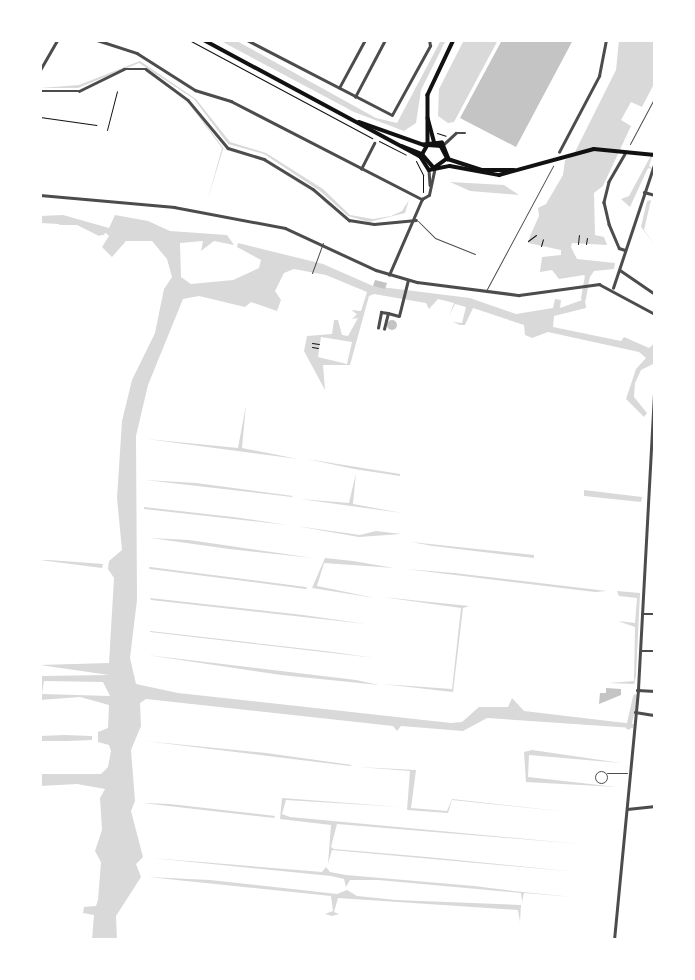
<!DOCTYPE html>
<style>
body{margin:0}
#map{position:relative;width:695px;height:980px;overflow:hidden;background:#fff;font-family:"Work Sans",sans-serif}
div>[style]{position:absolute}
.water>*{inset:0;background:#d9d9d9}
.stream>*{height:2px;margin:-1px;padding:0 1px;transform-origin:1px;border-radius:1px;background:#d9d9d9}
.canal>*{height:4.5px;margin:-2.25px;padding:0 2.25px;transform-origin:2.25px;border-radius:2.25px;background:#d9d9d9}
.building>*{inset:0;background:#c4c4c4}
.round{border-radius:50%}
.path>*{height:1px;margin:-0.5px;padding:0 0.5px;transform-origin:0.5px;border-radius:0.5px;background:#111}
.service>*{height:1px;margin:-0.5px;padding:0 0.5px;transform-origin:0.5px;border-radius:0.5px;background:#4c4c4c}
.service>.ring{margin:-0.5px;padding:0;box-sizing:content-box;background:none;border:1px solid #4c4c4c;border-radius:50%}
.minor>*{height:2.5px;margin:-1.25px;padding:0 1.25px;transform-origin:1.25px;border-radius:1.25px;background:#4c4c4c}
.tertiary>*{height:2.5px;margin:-1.25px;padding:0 1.25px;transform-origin:1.25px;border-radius:1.25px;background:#4c4c4c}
.secondary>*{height:3.5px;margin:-1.75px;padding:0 1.75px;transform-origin:1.75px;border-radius:1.75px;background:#111}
.primary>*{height:3.5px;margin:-1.75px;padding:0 1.75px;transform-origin:1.75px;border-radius:1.75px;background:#111}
span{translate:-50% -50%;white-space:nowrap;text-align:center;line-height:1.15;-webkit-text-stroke:7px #fff;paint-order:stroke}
.frame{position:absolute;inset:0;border:42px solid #fff;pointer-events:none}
</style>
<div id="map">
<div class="water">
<div style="clip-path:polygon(219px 40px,235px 40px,376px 118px,397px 123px,441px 40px,446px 40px,421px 90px,416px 123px,404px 131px,354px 112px)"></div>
<div style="clip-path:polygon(464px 40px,498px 40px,454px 122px,448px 123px,438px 116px,439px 89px)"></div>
<div style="clip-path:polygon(619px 40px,655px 40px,655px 82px,642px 107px,631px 102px,621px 120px,631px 126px,603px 186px,594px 193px,595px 235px,604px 237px,607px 245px,572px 243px,571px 247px,577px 259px,615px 263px,614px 269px,594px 271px,588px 280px,584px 275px,559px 279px,552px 270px,540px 272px,542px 257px,561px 255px,561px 250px,528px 243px,530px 236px,539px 216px,538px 208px,546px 204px,563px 175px,565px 160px,573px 156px,616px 70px)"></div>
<div style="clip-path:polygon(140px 61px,196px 99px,230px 142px,266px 153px,323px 189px,350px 215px,373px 219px,391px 216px,402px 211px,409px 200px,405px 213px,369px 222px,348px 216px,320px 191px,264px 154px,228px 144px,194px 99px,139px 63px,78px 88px,40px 88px,79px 85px)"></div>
<div style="clip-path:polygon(172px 91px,192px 106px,224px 149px,264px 160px,318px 195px,323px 199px,335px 213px,319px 196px,264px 161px,223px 149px,207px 202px,222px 148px,190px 105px)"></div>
<div style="clip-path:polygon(655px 148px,649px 166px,655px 170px,648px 168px,630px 207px,621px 199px,629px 196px)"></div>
<div style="clip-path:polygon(450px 182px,504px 185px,519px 195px,470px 191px)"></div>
<div style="clip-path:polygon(651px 200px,644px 230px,655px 245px,641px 227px,647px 201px)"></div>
<div style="clip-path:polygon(evenodd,63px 215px,109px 228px,115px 215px,148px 221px,170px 231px,227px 235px,234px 245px,214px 241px,201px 251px,203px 241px,180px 243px,181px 277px,191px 284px,233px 280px,259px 268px,261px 260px,237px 247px,238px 243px,323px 264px,373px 286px,470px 298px,516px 314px,553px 308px,555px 299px,561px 300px,560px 308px,585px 299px,586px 308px,554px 316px,553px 327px,621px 341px,624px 337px,649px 348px,655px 343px,655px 363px,641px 370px,635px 383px,634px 397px,647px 413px,644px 417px,626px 399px,636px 369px,646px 358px,639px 352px,548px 332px,532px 338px,525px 335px,524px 325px,473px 308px,465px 325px,460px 325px,453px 322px,462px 323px,466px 307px,455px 304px,449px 316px,454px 303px,438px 299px,429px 309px,426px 303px,374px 294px,369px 296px,350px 365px,323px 365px,325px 390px,304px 351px,307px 336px,332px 334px,334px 320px,338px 320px,342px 335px,348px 336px,358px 318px,352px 319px,357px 314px,351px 310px,361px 311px,367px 292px,326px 275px,294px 269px,284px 273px,275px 291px,281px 300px,277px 311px,251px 302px,245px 307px,199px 296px,183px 299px,148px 385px,136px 436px,137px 600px,130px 658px,136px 684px,178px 693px,451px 723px,462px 722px,479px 707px,508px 707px,512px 698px,524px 711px,634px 724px,633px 728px,487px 718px,463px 731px,401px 726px,397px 731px,393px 726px,146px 699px,140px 703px,141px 726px,131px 750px,135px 801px,131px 811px,143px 857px,136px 864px,141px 877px,116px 916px,117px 940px,92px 940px,94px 915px,83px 913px,84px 907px,96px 906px,98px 900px,101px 862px,95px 851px,102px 830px,100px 798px,105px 789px,77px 784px,40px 786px,40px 774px,101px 774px,108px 767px,111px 751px,109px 745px,98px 742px,98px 732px,108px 728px,109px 705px,80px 697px,40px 700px,40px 676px,109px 675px,40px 665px,109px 663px,114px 578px,108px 569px,109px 561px,122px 550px,117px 498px,122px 421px,132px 380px,155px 333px,164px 289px,172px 277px,167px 259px,152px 241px,126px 241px,112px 257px,102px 247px,109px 236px,106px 233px,99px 236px,77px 225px,40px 223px,40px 216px,63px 215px,321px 337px,352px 342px,347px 364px,318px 357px,321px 337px,63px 215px,44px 681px,103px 682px,110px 696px,42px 694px,44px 681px)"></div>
<div style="clip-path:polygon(246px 405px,242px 448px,298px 459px,147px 439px,238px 448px)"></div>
<div style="clip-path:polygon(307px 459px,400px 474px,400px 476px,354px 469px)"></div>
<div style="clip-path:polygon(356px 473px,353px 504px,402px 513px,300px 499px,349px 503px)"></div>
<div style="clip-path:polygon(145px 480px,196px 483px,293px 496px,292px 497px)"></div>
<div style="clip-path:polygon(584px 490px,642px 497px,641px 502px,584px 496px)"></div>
<div style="clip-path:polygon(144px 507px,233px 517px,288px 525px,144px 509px)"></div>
<div style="clip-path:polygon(296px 526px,360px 535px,376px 531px,401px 534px,359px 537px)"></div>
<div style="clip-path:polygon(151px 538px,189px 540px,313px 558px,229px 549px)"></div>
<div style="clip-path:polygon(411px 542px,534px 555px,534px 558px,433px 546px)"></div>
<div style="clip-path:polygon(325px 558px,353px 561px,394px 568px,324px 563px,317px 586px,375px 598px,312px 588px)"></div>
<div style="clip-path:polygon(40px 560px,49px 560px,103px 564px,102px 568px)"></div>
<div style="clip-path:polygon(406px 569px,454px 573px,607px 591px,595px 592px)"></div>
<div style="clip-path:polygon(617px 591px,640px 593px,636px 676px,634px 684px,609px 683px,634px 681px,635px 627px,618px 621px,635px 623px,637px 598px,619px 596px)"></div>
<div style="clip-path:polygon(382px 597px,469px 606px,463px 608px,453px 692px,382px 684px,452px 689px,461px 608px)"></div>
<div style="clip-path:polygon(150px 598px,303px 615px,366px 624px,151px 600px)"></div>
<div style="clip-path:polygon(150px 631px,325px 651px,375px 658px,150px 632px)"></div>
<div style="clip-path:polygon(147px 655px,356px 680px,379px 685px,281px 675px)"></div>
<div style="clip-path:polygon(40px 736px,65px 735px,92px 736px,92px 740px,67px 741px,40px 741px)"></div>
<div style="clip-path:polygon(145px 741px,266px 753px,352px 765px,350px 766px)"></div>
<div style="clip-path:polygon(532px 750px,621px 763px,529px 755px,528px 777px,617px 787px,526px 782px,524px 752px)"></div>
<div style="clip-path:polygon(358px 767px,416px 770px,411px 808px,447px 811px,452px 799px,568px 812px,452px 800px,448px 813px,407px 810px,410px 771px)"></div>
<div style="clip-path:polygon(282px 798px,401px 807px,286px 800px,282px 814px,290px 817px,581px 844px,337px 824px,331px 847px,334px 849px,427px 857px,577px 872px,332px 850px,328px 864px,331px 825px,280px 819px)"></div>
<div style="clip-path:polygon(142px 803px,170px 804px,275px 816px,274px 818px)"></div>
<div style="clip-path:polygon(152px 858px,322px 872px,326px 867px,330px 872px,346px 875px,474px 886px,513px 891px,573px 897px,524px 893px,522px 902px,521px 893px,378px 880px,350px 880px,346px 887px,344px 879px,331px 876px)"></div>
<div style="clip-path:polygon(148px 877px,210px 880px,337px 894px,347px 890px,357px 896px,396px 900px,521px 905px,520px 922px,518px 910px,338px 898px,334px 912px,339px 914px,332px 916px,325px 914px,333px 911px,331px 896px)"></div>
</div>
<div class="stream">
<div style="left:150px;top:568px;width:157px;rotate:7.3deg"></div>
</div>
<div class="canal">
<div style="left:583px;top:298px;width:23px;rotate:-80deg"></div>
<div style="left:628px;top:727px;width:31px;rotate:-77deg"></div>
</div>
<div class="building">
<div style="clip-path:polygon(502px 40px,573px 40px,516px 147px,460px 118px)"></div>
<div style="clip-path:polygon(375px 280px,387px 283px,385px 289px,373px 286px)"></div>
<div class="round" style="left:387px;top:320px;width:10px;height:10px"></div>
<div style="clip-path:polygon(606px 688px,621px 689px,621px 695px,599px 704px,600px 693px,606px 693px)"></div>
</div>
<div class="path">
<div style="left:189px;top:40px;width:208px;rotate:28.2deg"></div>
<div style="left:40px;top:117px;width:57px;rotate:8.1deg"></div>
<div style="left:107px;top:130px;width:40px;rotate:-75.6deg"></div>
<div style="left:437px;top:133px;width:9px;rotate:18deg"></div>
<div style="left:379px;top:141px;width:30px;rotate:27deg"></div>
<div style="left:416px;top:161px;width:16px;rotate:63deg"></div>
<div style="left:423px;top:175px;width:17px;rotate:90deg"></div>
<div style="left:528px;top:241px;width:10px;rotate:-37deg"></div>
<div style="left:578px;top:244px;width:9px;rotate:-84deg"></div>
<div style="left:586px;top:244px;width:6px;rotate:-81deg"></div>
<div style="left:541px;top:246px;width:7px;rotate:-74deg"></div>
<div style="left:312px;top:343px;width:7px;rotate:8deg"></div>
<div style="left:312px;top:347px;width:6px;rotate:9deg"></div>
</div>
<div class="service">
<div style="left:630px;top:144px;width:53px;rotate:-62deg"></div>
<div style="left:418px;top:221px;width:24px;rotate:45deg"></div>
<div style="left:435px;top:238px;width:43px;rotate:21.8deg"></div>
<div style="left:312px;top:273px;width:32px;rotate:-70deg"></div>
<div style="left:487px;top:289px;width:140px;rotate:-61.8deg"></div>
<div class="ring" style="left:595px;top:771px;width:11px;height:11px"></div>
<div style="left:607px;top:773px;width:20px"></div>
</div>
<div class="minor">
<div style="left:97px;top:40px;width:42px;rotate:18deg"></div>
<div style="left:137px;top:53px;width:69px;rotate:32.5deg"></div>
<div style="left:195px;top:90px;width:38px;rotate:17deg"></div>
<div style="left:231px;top:101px;width:215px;rotate:27.2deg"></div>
<div style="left:247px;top:40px;width:163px;rotate:27.3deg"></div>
<div style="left:392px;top:115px;width:79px;rotate:-61.2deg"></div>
<div style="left:430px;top:46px;width:6px;rotate:-99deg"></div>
<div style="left:40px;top:70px;width:34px;rotate:-60deg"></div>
<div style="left:339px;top:88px;width:55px;rotate:-61.6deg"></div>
<div style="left:40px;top:91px;width:39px"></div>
<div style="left:79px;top:91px;width:50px;rotate:-26.1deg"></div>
<div style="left:124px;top:69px;width:22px"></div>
<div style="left:146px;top:69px;width:52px;rotate:36.4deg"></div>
<div style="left:188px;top:100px;width:62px;rotate:50.2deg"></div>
<div style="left:228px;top:148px;width:38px;rotate:17deg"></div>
<div style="left:264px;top:159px;width:57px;rotate:31.5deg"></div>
<div style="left:313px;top:189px;width:48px;rotate:40.7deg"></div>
<div style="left:349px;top:220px;width:25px;rotate:9deg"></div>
<div style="left:374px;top:224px;width:42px;rotate:-5.4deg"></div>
<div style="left:355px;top:97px;width:64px;rotate:-62.2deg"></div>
<div style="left:444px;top:144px;width:16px;rotate:-43deg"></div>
<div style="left:456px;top:133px;width:9px"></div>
<div style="left:559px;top:152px;width:86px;rotate:-62.2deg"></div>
<div style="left:599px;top:76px;width:37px;rotate:-79deg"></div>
<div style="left:625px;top:154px;width:32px;rotate:120deg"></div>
<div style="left:609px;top:182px;width:21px;rotate:104deg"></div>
<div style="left:604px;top:202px;width:23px;rotate:77deg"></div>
<div style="left:609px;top:224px;width:26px;rotate:67deg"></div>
<div style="left:619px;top:248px;width:6px;rotate:18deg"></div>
<div style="left:361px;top:169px;width:29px;rotate:-63deg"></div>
<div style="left:644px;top:192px;width:11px;rotate:15deg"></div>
<div style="left:620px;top:270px;width:42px;rotate:34.4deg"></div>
<div style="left:613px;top:288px;width:133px;rotate:-71.6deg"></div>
<div style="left:378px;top:328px;width:16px;rotate:-79deg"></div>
<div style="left:381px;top:312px;width:7px;rotate:8deg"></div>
<div style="left:384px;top:329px;width:16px;rotate:-76deg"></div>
<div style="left:388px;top:313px;width:11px;rotate:15deg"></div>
<div style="left:399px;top:316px;width:36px;rotate:-76deg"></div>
<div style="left:654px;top:434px;width:1px"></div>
<div style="left:642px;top:614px;width:13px"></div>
<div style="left:641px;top:651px;width:14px"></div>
<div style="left:637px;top:690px;width:18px;rotate:3deg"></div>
<div style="left:635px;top:712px;width:20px;rotate:9deg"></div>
<div style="left:627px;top:809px;width:28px;rotate:-6deg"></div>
</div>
<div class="tertiary">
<div style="left:429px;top:170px;width:15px;rotate:86deg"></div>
<div style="left:40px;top:195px;width:135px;rotate:5.1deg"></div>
<div style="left:174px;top:207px;width:113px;rotate:10.7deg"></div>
<div style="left:285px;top:228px;width:100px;rotate:24.8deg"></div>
<div style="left:376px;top:270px;width:43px;rotate:16.3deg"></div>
<div style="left:417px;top:282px;width:103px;rotate:7.3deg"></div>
<div style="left:519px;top:295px;width:81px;rotate:-7.8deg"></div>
<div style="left:599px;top:284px;width:64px;rotate:28.2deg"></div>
<div style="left:389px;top:275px;width:83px;rotate:-66.5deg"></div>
<div style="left:422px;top:199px;width:8px;rotate:-30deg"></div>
<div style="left:429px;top:195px;width:25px;rotate:-78deg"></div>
<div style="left:614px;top:940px;width:252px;rotate:-84.5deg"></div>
<div style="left:638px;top:689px;width:314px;rotate:-86.9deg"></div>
</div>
<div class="secondary">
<div style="left:204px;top:40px;width:247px;rotate:28.3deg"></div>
<div style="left:359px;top:122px;width:69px;rotate:19.5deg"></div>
<div style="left:402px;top:146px;width:22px;rotate:22deg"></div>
</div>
<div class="primary">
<div style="left:454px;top:40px;width:61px;rotate:115.3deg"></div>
<div style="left:428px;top:95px;width:50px;rotate:90deg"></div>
<div style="left:428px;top:145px;width:14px;rotate:120deg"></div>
<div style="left:421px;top:157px;width:15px;rotate:58deg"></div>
<div style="left:429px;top:170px;width:21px;rotate:-11deg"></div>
<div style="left:450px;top:166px;width:50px;rotate:10.4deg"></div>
<div style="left:499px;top:175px;width:98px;rotate:-15.3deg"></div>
<div style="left:594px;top:149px;width:61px;rotate:5.6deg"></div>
<div style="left:428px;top:118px;width:24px;rotate:75deg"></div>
<div style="left:428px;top:145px;width:13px;rotate:4deg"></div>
<div style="left:441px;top:146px;width:15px;rotate:62deg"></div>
<div style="left:422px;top:154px;width:18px;rotate:49deg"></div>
<div style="left:434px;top:168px;width:17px;rotate:-36deg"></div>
<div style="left:448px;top:158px;width:16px;rotate:-112deg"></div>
<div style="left:442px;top:143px;width:18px;rotate:174deg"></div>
<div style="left:448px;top:159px;width:36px;rotate:18deg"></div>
<div style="left:482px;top:170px;width:32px"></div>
</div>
<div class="frame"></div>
</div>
